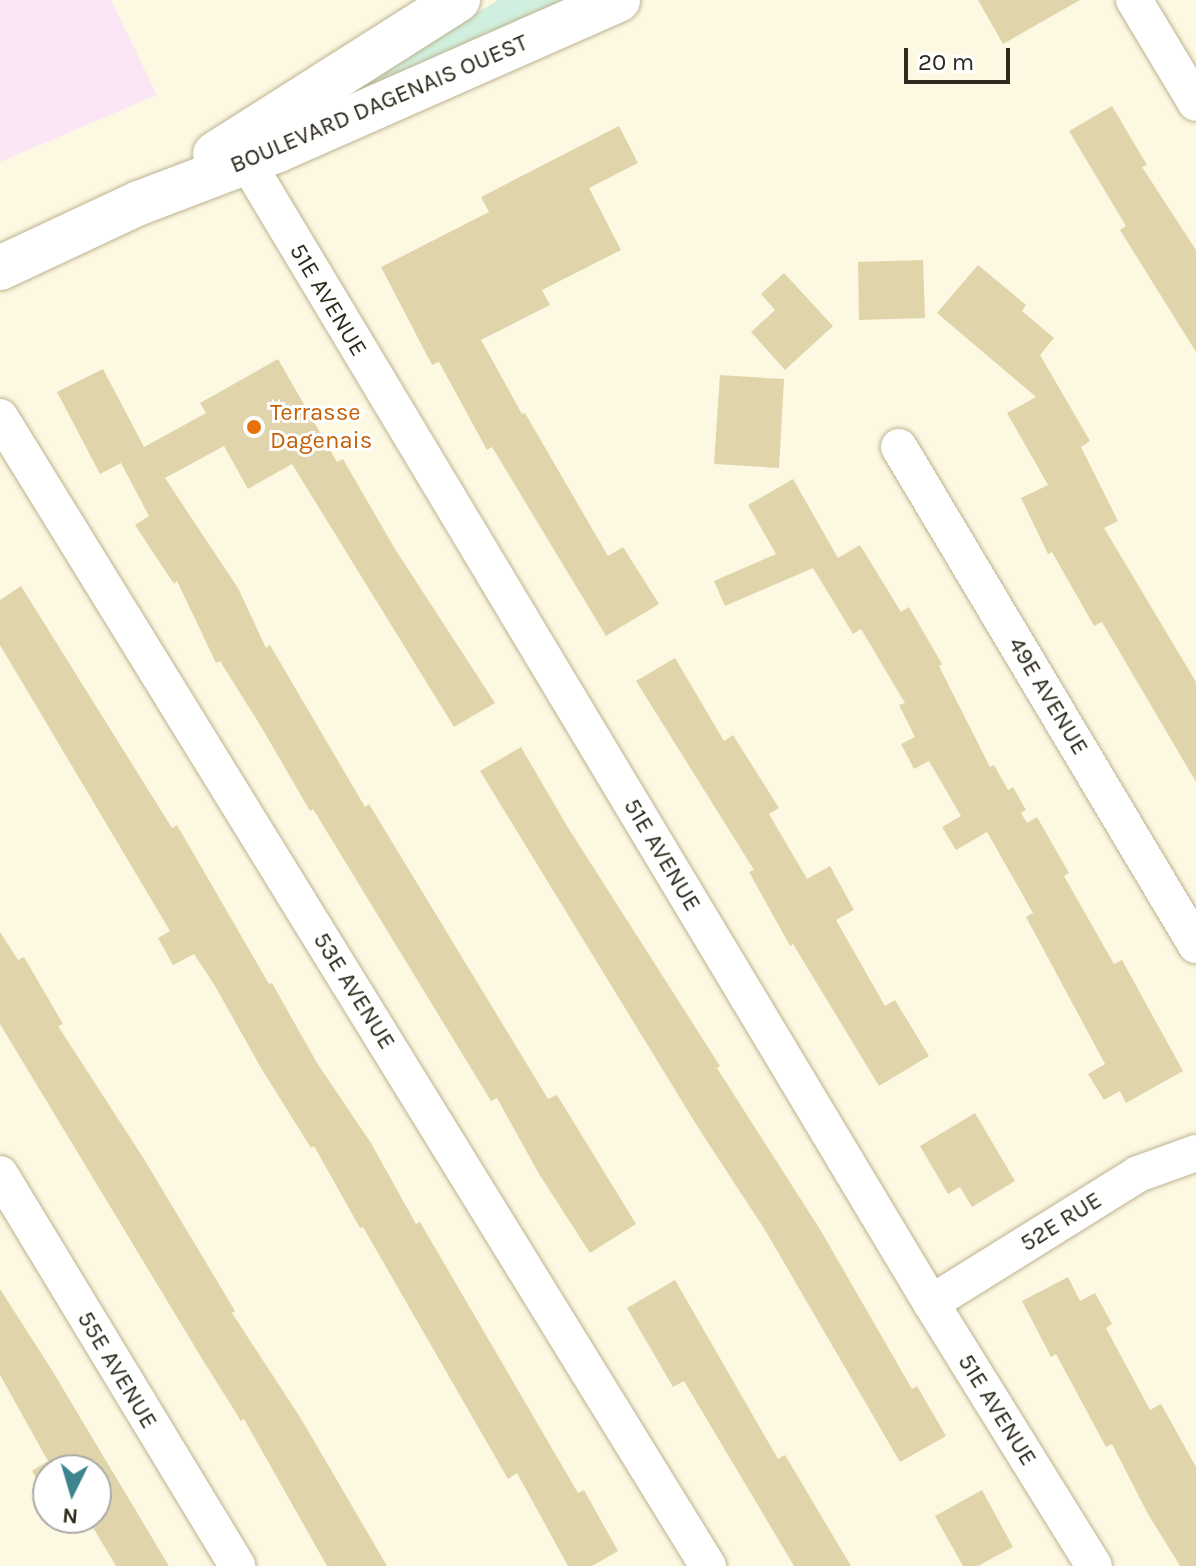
<!DOCTYPE html>
<style>
body{margin:0}
#map{position:relative;width:1196px;height:1566px;overflow:hidden;background:#fdf8e2;font-family:Karla,sans-serif}
div>[style]{position:absolute}
.industrial>*{inset:0;background:#fbe6f6}
.green>*{inset:0;background:#d1efde}
.building>*{inset:0;background:#e0d5aa}
.roads{filter:drop-shadow(0 0 2px #bdb391) drop-shadow(0 0 2px #bdb391)}
.street>*{height:36px;margin:-18px;padding:0 18px;transform-origin:18px;border-radius:18px;background:#fff}
.secondary>*{height:44px;margin:-22px;padding:0 22px;transform-origin:22px;border-radius:22px;background:#fff}
.dots>*{width:22px;height:22px;translate:-50% -50%;box-sizing:border-box;border:4px solid #fff;border-radius:50%}
span{translate:-50% -50%;white-space:nowrap;text-align:center;line-height:1.15;-webkit-text-stroke:6px #fff;paint-order:stroke}
.street-label{font-size:24px;color:#2e2a1d}
.food-label{font-size:24px;color:#c56008}
.left{translate:0 -50%;text-align:left}
.north{position:absolute;left:32px;top:1454px;width:80px;height:80px;box-sizing:border-box;background:#fff;border:2px solid #abaaa5;border-radius:50%;rotate:185deg;font-size:22px;font-weight:700;line-height:32px;text-align:center;color:#2e2a1d}
.north::after{content:'';display:block;margin:auto;width:28px;height:36px;background:#3d848e;clip-path:polygon(50% 0,100% 100%,50% 72%,0 100%)}
.scale{position:absolute;left:904px;top:48px;width:106px;height:36px;box-sizing:border-box;border:4px solid #2e2a1d;border-top:0;padding-left:10px;font-size:24px;line-height:28px;white-space:nowrap;color:#2e2a1d;-webkit-text-stroke:6px #fff;paint-order:stroke}
</style>
<div id="map">
<div class="industrial">
<div style="clip-path:polygon(0 0,111px 0,157px 95px,0 162px)"></div>
</div>
<div class="green">
<div style="clip-path:polygon(498px 0,571px 0,347px 100px,344px 95px)"></div>
</div>
<div class="building">
<div style="clip-path:polygon(978px 0,1080px 0,1003px 44px)"></div>
<div style="clip-path:polygon(1112px 106px,1147px 165px,1142px 167px,1196px 250px,1196px 352px,1120px 230px,1126px 226px,1069px 131px)"></div>
<div style="clip-path:polygon(619px 126px,638px 163px,589px 188px,621px 250px,542px 290px,550px 305px,481px 340px,522px 414px,525px 413px,608px 556px,623px 547px,659px 604px,606px 636px,492px 447px,487px 450px,439px 362px,432px 365px,381px 267px,489px 212px,481px 197px)"></div>
<div style="clip-path:polygon(923px 260px,925px 318px,859px 320px,858px 262px)"></div>
<div style="clip-path:polygon(978px 265px,1026px 305px,1022px 311px,1054px 338px,1040px 355px,1090px 441px,1081px 447px,1118px 521px,1104px 528px,1196px 682px,1196px 782px,1102px 622px,1094px 626px,1052px 552px,1048px 554px,1021px 498px,1048px 485px,1007px 413px,1036px 397px,937px 313px)"></div>
<div style="clip-path:polygon(784px 273px,833px 326px,785px 370px,751px 332px,775px 310px,761px 294px)"></div>
<div style="clip-path:polygon(278px 359px,337px 462px,343px 459px,395px 549px,495px 703px,454px 727px,292px 464px,248px 489px,224px 446px,165px 478px,238px 588px,266px 648px,270px 645px,365px 807px,369px 804px,548px 1099px,557px 1095px,636px 1224px,590px 1253px,539px 1174px,497px 1098px,491px 1101px,313px 809px,310px 811px,263px 730px,220px 661px,216px 663px,177px 581px,174px 584px,135px 525px,149px 516px,121px 463px,100px 474px,57px 392px,103px 369px,144px 447px,206px 413px,200px 403px)"></div>
<div style="clip-path:polygon(720px 375px,784px 379px,779px 468px,714px 464px)"></div>
<div style="clip-path:polygon(793px 479px,838px 558px,860px 545px,901px 612px,909px 607px,942px 664px,939px 666px,990px 767px,994px 765px,1008px 790px,1013px 787px,1026px 810px,1021px 813px,1027px 823px,1037px 817px,1069px 873px,1064px 876px,1114px 964px,1122px 960px,1183px 1071px,1126px 1103px,1120px 1091px,1104px 1100px,1088px 1074px,1105px 1064px,1026px 917px,1033px 913px,987px 832px,956px 850px,942px 827px,961px 816px,929px 761px,914px 769px,901px 744px,915px 737px,899px 705px,905px 703px,861px 629px,853px 634px,813px 568px,725px 606px,714px 581px,776px 554px,748px 505px)"></div>
<div style="clip-path:polygon(21px 586px,172px 828px,177px 825px,269px 984px,272px 983px,317px 1063px,371px 1143px,416px 1224px,420px 1222px,578px 1493px,584px 1490px,618px 1551px,592px 1566px,568px 1566px,517px 1473px,508px 1479px,363px 1227px,360px 1228px,314px 1146px,311px 1148px,261px 1068px,215px 986px,194px 954px,173px 965px,158px 938px,170px 931px,0 645px,0 600px)"></div>
<div style="clip-path:polygon(675px 658px,724px 741px,733px 735px,779px 808px,769px 814px,807px 879px,830px 866px,854px 910px,836px 920px,885px 1006px,895px 1000px,929px 1056px,879px 1086px,793px 944px,790px 946px,749px 872px,754px 870px,636px 681px)"></div>
<div style="clip-path:polygon(521px 747px,567px 826px,720px 1066px,717px 1068px,821px 1231px,912px 1389px,917px 1386px,946px 1436px,900px 1462px,765px 1230px,699px 1129px,480px 771px)"></div>
<div style="clip-path:polygon(0 932px,18px 960px,24px 957px,63px 1024px,58px 1026px,144px 1159px,235px 1311px,232px 1313px,300px 1417px,387px 1566px,327px 1566px,244px 1419px,241px 1421px,204px 1362px,0 1024px)"></div>
<div style="clip-path:polygon(975px 1113px,1015px 1181px,972px 1207px,960px 1187px,948px 1194px,920px 1146px)"></div>
<div style="clip-path:polygon(1068px 1277px,1080px 1301px,1095px 1293px,1112px 1324px,1106px 1328px,1150px 1410px,1161px 1404px,1196px 1467px,1196px 1566px,1180px 1566px,1148px 1514px,1112px 1444px,1106px 1447px,1056px 1354px,1051px 1357px,1022px 1301px)"></div>
<div style="clip-path:polygon(675px 1280px,778px 1459px,785px 1455px,851px 1566px,794px 1566px,684px 1381px,673px 1387px,627px 1308px)"></div>
<div style="clip-path:polygon(0 1289px,50px 1367px,169px 1566px,116px 1566px,89px 1521px,68px 1533px,59px 1518px,96px 1518px,96px 1470px,48px 1470px,48px 1499px,32px 1471px,48px 1461px,0 1375px)"></div>
<div style="clip-path:polygon(982px 1490px,1013px 1547px,978px 1566px,963px 1566px,935px 1516px)"></div>
</div>
<div class="roads">
<div class="street">
<div style="left:1134px;top:0;width:120px;rotate:59deg"></div>
<div style="left:235px;top:142px;width:1354px;rotate:59.06deg"></div>
<div style="left:931px;top:1303px;width:309px;rotate:58.2deg"></div>
<div style="left:0;top:417px;width:1350px;rotate:58.36deg"></div>
<div style="left:899px;top:447px;width:580px;rotate:59.19deg"></div>
<div style="left:0;top:1174px;width:458px;rotate:58.8deg"></div>
<div style="left:931px;top:1303px;width:244px;rotate:-31.9deg"></div>
<div style="left:1138px;top:1174px;width:62px;rotate:-19.9deg"></div>
</div>
<div class="secondary">
<div style="left:215px;top:154px;width:288px;rotate:-32.4deg"></div>
<div style="left:0;top:268px;width:153px;rotate:-25.1deg"></div>
<div style="left:139px;top:203px;width:147px;rotate:-20.8deg"></div>
<div style="left:276px;top:151px;width:374px;rotate:-23.8deg"></div>
</div>
</div>
<div class="dots">
<div style="left:254px;top:427px;background:#e8710a"></div>
</div>
<div class="street-label">
<span style="left:379px;top:104px;rotate:-23deg">BOULEVARD DAGENAIS OUEST</span>
<span style="left:328px;top:300px;rotate:59deg">51E AVENUE</span>
<span style="left:1048px;top:696px;rotate:59deg">49E AVENUE</span>
<span style="left:662px;top:855px;rotate:59deg">51E AVENUE</span>
<span style="left:354px;top:991px;rotate:58deg">53E AVENUE</span>
<span style="left:1061px;top:1222px;rotate:-32deg">52E RUE</span>
<span style="left:117px;top:1370px;rotate:59deg">55E AVENUE</span>
<span style="left:997px;top:1410px;rotate:58deg">51E AVENUE</span>
</div>
<div class="food-label">
<span class="left" style="left:270px;top:427px">Terrasse<br>Dagenais</span>
</div>
<div class="north">N</div>
<div class="scale">20 m</div>
</div>
